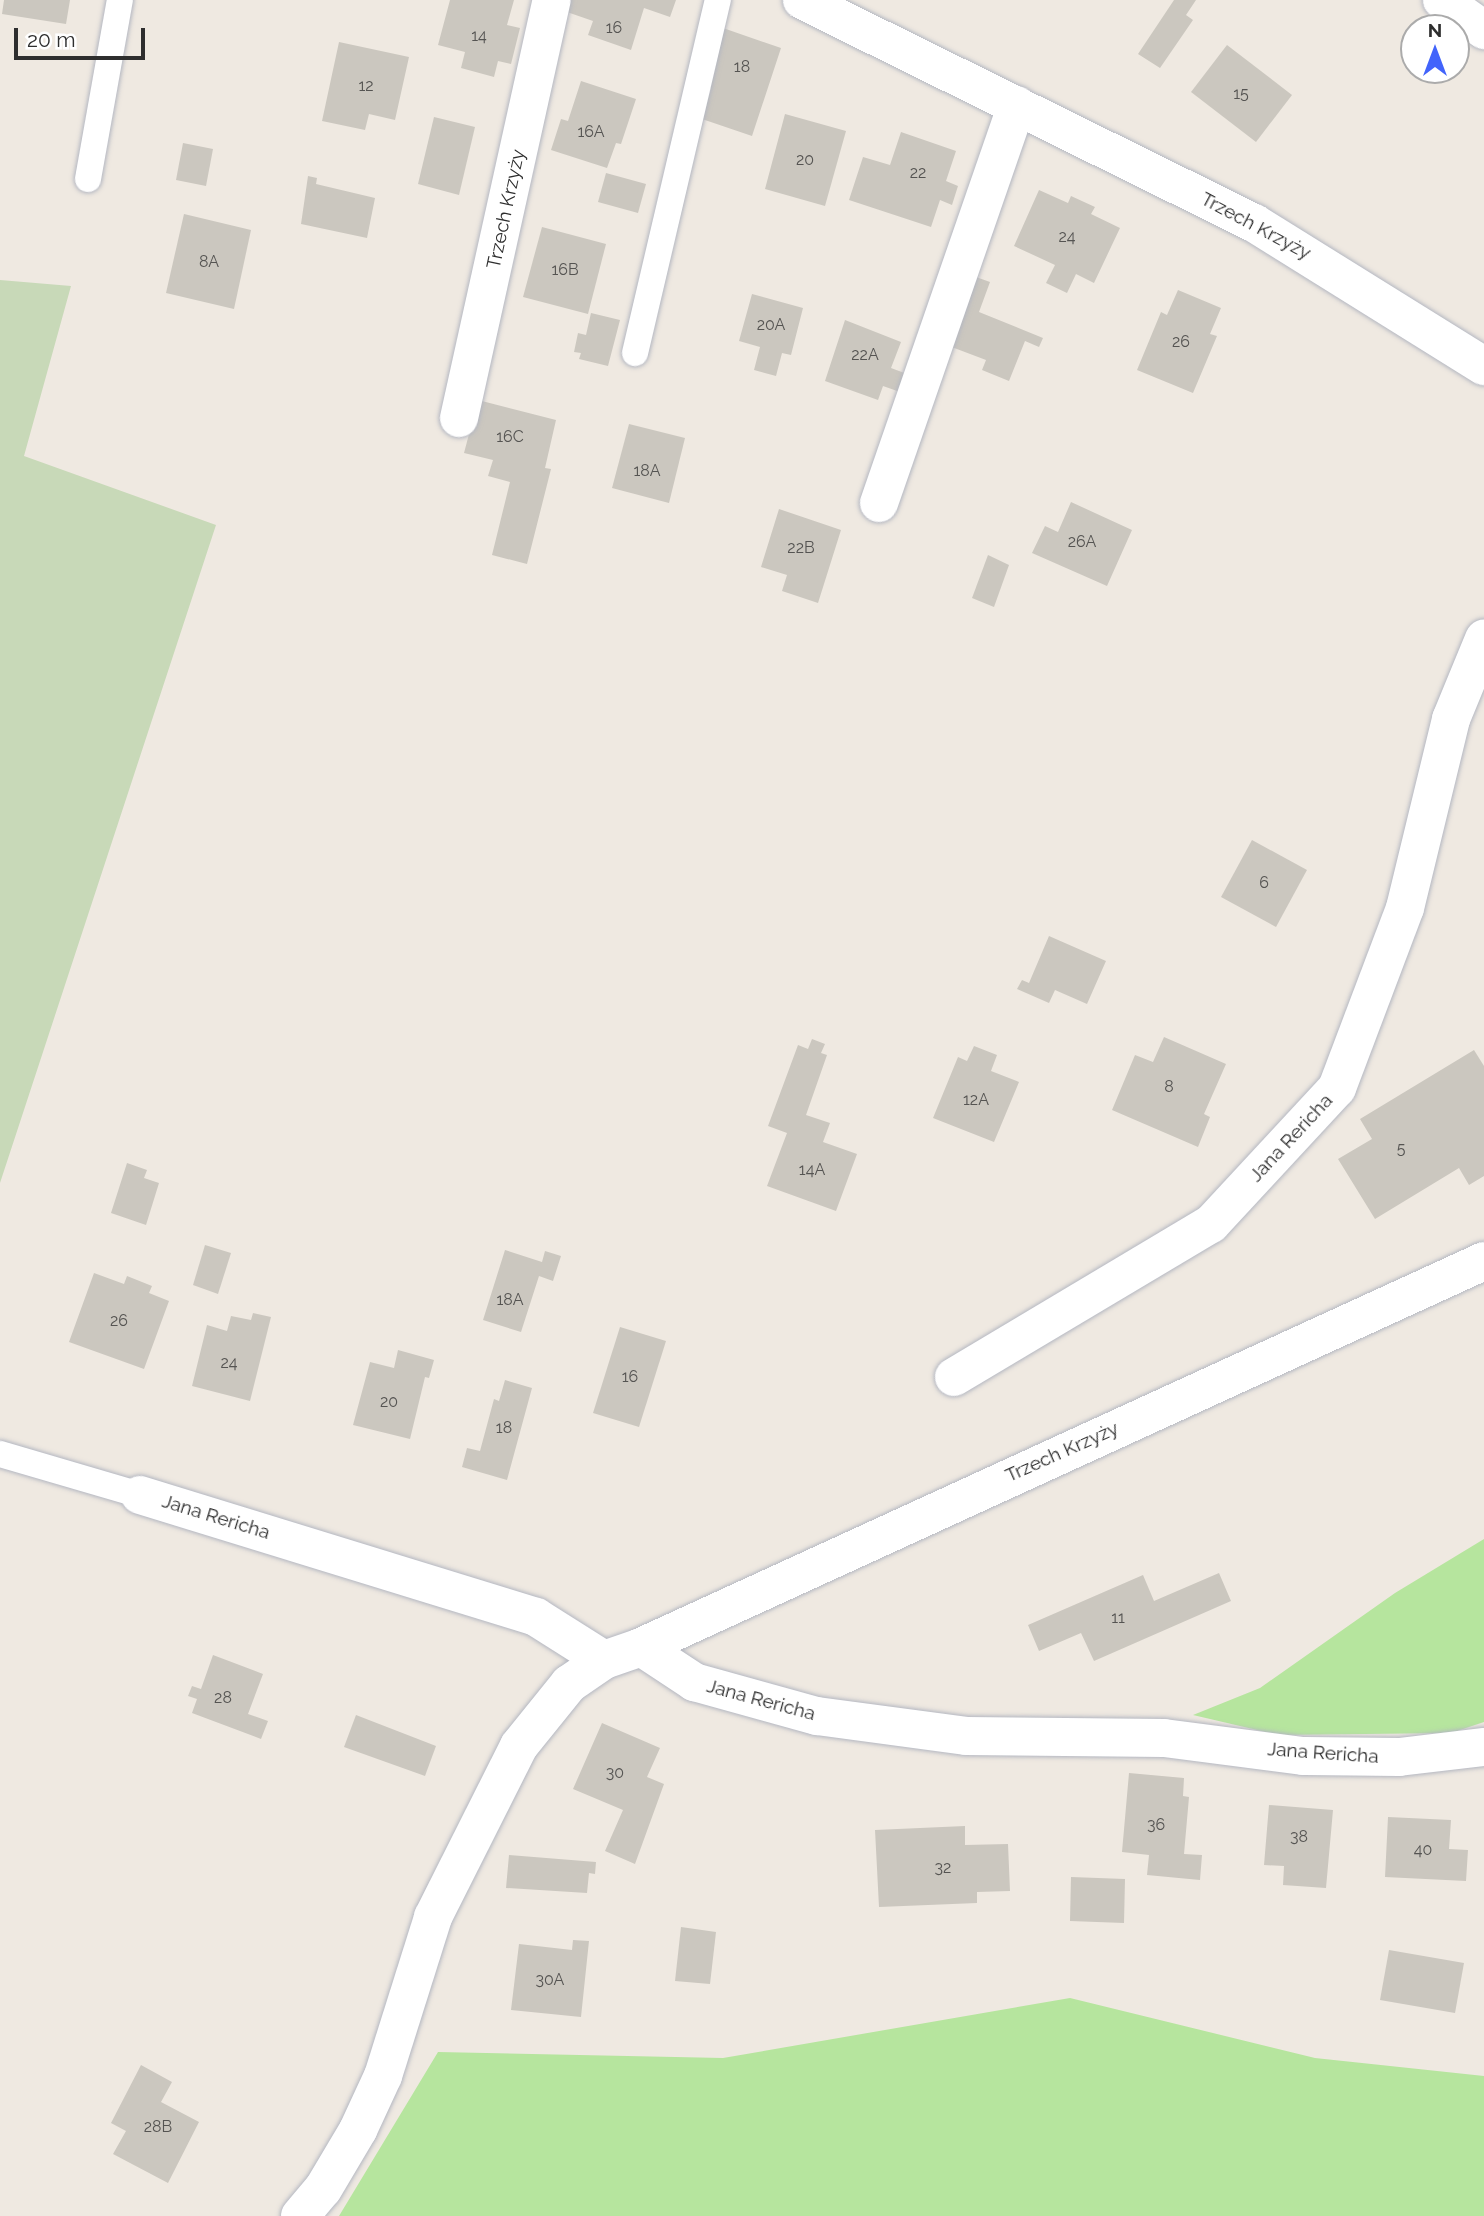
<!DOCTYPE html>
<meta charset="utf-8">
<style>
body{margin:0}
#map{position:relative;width:1484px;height:2216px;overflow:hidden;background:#efe9e1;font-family:Raleway,sans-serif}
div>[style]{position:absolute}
.green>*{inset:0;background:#b6e59e}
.cemetery>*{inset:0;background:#c8d9b8}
.building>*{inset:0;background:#cbc7bf}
.roads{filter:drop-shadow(0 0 2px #b4b7c1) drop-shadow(0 0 2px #b4b7c1)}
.service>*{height:26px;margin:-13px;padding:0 13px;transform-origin:13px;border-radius:13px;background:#fff}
.minor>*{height:38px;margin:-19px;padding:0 19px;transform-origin:19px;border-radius:19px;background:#fff}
span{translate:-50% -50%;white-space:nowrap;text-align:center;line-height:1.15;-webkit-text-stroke:5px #fff;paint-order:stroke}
.number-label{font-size:16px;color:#555452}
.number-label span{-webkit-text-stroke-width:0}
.street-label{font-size:19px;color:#2e2e2e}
.north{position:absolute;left:1400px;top:14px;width:70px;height:70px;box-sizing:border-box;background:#fff;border:2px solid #ababab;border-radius:50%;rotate:0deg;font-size:19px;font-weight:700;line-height:28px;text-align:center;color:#2e2e2e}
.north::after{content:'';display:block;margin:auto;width:24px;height:32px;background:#4264fb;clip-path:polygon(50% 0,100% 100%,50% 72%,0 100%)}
.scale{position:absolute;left:14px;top:28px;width:131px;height:32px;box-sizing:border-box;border:4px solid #2e2e2e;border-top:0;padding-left:9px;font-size:21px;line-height:24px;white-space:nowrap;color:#2e2e2e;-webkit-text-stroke:5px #fff;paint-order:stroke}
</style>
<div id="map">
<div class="green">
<div style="clip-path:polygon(1484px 1539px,1484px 1722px,1451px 1733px,1278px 1735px,1193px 1715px,1260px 1688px,1395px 1593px)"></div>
<div style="clip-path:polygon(1070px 1998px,1315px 2058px,1484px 2076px,1484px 2216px,339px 2216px,438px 2052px,723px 2058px)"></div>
</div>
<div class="cemetery">
<div style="clip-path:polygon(0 280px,71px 286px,24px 456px,216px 525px,0 1183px)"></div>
</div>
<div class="building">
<div style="clip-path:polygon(4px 0,70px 0,66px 24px,2px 14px)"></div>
<div style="clip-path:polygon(450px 0,514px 0,507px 25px,520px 28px,511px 64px,498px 61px,494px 77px,461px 68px,465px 52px,438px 45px)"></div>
<div style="clip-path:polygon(571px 0,676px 0,670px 17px,644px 8px,631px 50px,588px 35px,593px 21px,567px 12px)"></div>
<div style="clip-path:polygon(1174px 0,1196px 0,1186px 15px,1193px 20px,1160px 68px,1138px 54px)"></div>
<div style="clip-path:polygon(723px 28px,781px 48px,752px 136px,702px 119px,711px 89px,704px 86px)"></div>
<div style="clip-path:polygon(339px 42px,409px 57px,395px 120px,369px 114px,365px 130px,322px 121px)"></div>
<div style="clip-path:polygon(1227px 45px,1292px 95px,1256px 142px,1191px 92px)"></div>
<div style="clip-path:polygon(581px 81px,636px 99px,621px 144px,616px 143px,607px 168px,551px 150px,561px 119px,568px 121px)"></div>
<div style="clip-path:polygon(785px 114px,846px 131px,825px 206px,765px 189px)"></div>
<div style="clip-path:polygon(434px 117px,475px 127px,459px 195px,418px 184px)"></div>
<div style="clip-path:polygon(901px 132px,956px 151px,946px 181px,958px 186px,952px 205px,940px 200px,931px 227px,849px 200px,863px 157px,890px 165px)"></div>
<div style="clip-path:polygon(183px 143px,213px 149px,206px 186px,176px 180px)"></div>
<div style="clip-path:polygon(606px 173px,646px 184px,638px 213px,598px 202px)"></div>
<div style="clip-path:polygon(308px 176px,317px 178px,316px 184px,375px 198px,367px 238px,301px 224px)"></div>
<div style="clip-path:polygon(1039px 190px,1068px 203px,1071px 196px,1095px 207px,1091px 214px,1120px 228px,1094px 283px,1076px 274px,1067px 293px,1046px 283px,1055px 265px,1014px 246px)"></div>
<div style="clip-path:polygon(184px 214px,251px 230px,234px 309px,166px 293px)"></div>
<div style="clip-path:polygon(542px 227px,606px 244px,588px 314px,523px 297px)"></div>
<div style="clip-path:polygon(976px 277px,990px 282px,979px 312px,1043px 338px,1039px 347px,1025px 341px,1009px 381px,982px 370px,986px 360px,949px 346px)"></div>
<div style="clip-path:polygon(1178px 290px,1221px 308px,1210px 334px,1217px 336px,1193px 393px,1137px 370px,1161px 312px,1167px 315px)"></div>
<div style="clip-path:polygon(752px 294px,803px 308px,791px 355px,782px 353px,776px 376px,754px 370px,760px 347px,739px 341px)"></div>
<div style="clip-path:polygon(591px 313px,620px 320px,608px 366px,579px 359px,581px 353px,574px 352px,578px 333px,586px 335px)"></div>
<div style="clip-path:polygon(845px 320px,901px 342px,891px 368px,907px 374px,900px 392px,883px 386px,878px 400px,825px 381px)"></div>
<div style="clip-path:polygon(478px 400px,556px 420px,545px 468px,551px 469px,527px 564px,492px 555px,510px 482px,488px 476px,493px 460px,464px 453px)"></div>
<div style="clip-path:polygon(629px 424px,685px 438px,669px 503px,612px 488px)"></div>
<div style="clip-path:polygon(1071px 502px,1132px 530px,1107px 586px,1032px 553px,1045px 526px,1058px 532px)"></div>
<div style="clip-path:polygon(779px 509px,841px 530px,818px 603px,782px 591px,787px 575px,761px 567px)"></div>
<div style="clip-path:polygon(988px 555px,1009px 565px,994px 607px,972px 598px)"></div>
<div style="clip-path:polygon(1252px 840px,1307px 870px,1276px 927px,1221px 897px)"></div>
<div style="clip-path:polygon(1049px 936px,1106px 961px,1087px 1004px,1055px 990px,1049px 1003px,1017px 989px,1022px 980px,1029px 983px)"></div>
<div style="clip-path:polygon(1164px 1037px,1226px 1064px,1204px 1114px,1210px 1117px,1198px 1147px,1112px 1110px,1135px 1055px,1153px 1062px)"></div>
<div style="clip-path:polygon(812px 1039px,825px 1044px,821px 1053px,827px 1055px,806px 1115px,830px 1123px,823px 1142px,857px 1154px,836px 1211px,767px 1186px,787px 1133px,768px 1126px,798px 1045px,808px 1049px)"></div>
<div style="clip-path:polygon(974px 1046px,997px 1055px,991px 1071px,1019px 1082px,994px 1142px,933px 1118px,958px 1057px,967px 1061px)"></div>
<div style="clip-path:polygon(1474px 1050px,1484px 1066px,1484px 1176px,1469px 1185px,1459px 1168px,1375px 1219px,1338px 1159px,1372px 1139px,1360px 1119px)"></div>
<div style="clip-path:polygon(127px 1163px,147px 1170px,144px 1178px,159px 1183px,146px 1225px,111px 1213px)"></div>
<div style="clip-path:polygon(205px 1245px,231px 1253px,218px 1294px,193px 1285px)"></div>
<div style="clip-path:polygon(505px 1250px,542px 1262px,545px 1251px,561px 1256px,553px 1281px,539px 1276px,521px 1332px,483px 1320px)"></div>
<div style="clip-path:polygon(94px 1273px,124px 1284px,127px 1276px,152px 1286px,149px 1293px,169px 1301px,144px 1369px,69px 1342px)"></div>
<div style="clip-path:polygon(253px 1313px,271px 1317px,250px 1401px,192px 1386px,207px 1325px,227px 1331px,231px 1316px,251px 1320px)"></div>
<div style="clip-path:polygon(620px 1327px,666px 1341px,639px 1427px,593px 1413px)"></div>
<div style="clip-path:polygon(398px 1350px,434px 1360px,429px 1378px,425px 1377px,410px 1439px,353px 1425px,370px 1362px,394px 1368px)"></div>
<div style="clip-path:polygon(505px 1380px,532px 1388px,507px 1480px,462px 1467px,467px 1448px,480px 1451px,494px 1399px,499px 1401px)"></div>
<div style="clip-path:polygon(1219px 1573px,1231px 1601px,1094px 1661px,1081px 1633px,1039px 1651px,1028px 1625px,1143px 1575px,1154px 1601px)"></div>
<div style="clip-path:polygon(213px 1655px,263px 1674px,248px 1714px,268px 1721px,261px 1739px,192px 1713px,197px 1699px,188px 1696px,192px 1686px,201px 1689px)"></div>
<div style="clip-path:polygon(356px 1715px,436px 1746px,425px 1776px,344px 1747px)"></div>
<div style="clip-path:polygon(602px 1723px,660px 1748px,647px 1777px,664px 1784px,635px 1864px,605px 1851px,623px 1810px,573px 1789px)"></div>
<div style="clip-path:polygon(1129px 1773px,1184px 1778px,1183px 1796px,1189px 1797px,1184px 1854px,1202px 1855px,1200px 1880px,1147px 1875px,1149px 1855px,1122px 1852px)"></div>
<div style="clip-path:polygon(1269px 1805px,1333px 1810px,1326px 1888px,1283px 1885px,1284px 1866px,1264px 1865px)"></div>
<div style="clip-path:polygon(1388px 1817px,1451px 1820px,1449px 1849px,1468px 1850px,1466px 1881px,1385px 1877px)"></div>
<div style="clip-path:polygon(965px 1826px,965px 1845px,1008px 1844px,1010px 1891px,977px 1892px,977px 1903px,879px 1907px,875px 1830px)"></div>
<div style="clip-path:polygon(509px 1855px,596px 1862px,595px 1874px,589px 1873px,587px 1893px,506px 1888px)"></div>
<div style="clip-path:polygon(1071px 1877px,1125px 1879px,1124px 1923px,1070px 1921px)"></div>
<div style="clip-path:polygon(681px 1927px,716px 1932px,710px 1984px,675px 1981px)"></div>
<div style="clip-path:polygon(573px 1940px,589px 1941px,581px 2017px,511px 2010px,519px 1944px,572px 1950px)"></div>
<div style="clip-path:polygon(1389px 1950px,1464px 1963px,1455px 2013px,1380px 2000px)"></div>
<div style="clip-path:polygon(141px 2065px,172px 2082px,161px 2102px,199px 2122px,168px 2183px,113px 2154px,126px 2131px,111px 2123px)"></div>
</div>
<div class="roads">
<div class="service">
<div style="left:88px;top:179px;width:182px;rotate:-79.9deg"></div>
<div style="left:635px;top:353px;width:363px;rotate:-76.8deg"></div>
<div style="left:0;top:1454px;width:146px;rotate:16.3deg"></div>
</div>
<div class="minor">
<div style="left:802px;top:0;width:504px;rotate:26.26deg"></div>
<div style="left:1254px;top:223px;width:271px;rotate:31.9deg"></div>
<div style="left:1442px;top:0;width:52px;rotate:35.5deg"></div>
<div style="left:459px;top:418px;width:428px;rotate:-77.5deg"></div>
<div style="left:879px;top:503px;width:421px;rotate:-70.9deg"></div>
<div style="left:954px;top:1377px;width:299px;rotate:-30.8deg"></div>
<div style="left:1211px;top:1224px;width:185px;rotate:-47.2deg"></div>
<div style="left:1337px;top:1088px;width:192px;rotate:-69.3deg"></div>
<div style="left:1405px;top:908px;width:195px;rotate:-76.3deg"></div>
<div style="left:1451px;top:719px;width:87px;rotate:-67.6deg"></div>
<div style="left:140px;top:1495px;width:414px;rotate:17.1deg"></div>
<div style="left:536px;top:1617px;width:80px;rotate:32.3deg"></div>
<div style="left:641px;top:1647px;width:927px;rotate:-24.6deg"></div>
<div style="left:300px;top:2216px;width:35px;rotate:-50deg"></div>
<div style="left:323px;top:2189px;width:69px;rotate:-59.3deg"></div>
<div style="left:358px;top:2130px;width:60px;rotate:-65.2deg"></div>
<div style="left:383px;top:2076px;width:167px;rotate:-72.5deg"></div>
<div style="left:433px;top:1917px;width:191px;rotate:-63.3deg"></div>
<div style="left:519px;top:1746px;width:80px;rotate:-51.1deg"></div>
<div style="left:569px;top:1684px;width:42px;rotate:-34.4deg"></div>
<div style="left:604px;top:1660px;width:39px;rotate:-19deg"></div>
<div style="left:641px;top:1647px;width:64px;rotate:33.4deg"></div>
<div style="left:694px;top:1682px;width:128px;rotate:15.5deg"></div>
<div style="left:817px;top:1716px;width:150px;rotate:7.6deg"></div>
<div style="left:966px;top:1736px;width:198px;rotate:0.6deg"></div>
<div style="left:1164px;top:1738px;width:140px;rotate:7.4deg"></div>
<div style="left:1303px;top:1756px;width:96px;rotate:0.6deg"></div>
<div style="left:1399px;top:1757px;width:86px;rotate:-6.7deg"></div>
</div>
</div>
<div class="number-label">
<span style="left:614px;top:28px">16</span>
<span style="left:479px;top:36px">14</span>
<span style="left:742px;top:67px">18</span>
<span style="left:366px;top:86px">12</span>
<span style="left:1241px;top:94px">15</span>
<span style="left:591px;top:132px">16A</span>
<span style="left:805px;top:160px">20</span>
<span style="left:918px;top:173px">22</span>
<span style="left:1067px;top:237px">24</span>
<span style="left:209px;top:262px">8A</span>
<span style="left:565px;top:270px">16B</span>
<span style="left:771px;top:325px">20A</span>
<span style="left:1181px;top:342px">26</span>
<span style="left:865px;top:355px">22A</span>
<span style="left:510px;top:437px">16C</span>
<span style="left:647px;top:471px">18A</span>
<span style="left:1082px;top:542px">26A</span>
<span style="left:801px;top:548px">22B</span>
<span style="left:1264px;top:883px">6</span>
<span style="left:1169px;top:1087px">8</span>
<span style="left:976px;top:1100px">12A</span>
<span style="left:1401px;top:1149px">5</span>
<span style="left:812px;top:1170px">14A</span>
<span style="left:510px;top:1300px">18A</span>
<span style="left:119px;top:1321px">26</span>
<span style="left:229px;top:1363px">24</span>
<span style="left:630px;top:1377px">16</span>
<span style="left:389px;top:1402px">20</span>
<span style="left:504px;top:1428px">18</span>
<span style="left:1118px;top:1618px">11</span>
<span style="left:223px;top:1698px">28</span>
<span style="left:615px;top:1773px">30</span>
<span style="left:1156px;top:1825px">36</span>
<span style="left:1299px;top:1837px">38</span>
<span style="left:1423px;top:1850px">40</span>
<span style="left:943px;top:1868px">32</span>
<span style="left:550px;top:1980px">30A</span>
<span style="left:158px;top:2127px">28B</span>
</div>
<div class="street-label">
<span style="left:506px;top:209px;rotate:-78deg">Trzech Krzyży</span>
<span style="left:1256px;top:226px;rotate:28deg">Trzech Krzyży</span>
<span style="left:1291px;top:1138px;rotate:-47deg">Jana Rericha</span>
<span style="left:1062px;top:1452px;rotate:-24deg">Trzech Krzyży</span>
<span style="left:216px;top:1517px;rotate:17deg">Jana Rericha</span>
<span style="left:761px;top:1700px;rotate:15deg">Jana Rericha</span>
<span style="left:1323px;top:1753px;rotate:4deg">Jana Rericha</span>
</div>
<div class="north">N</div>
<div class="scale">20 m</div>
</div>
